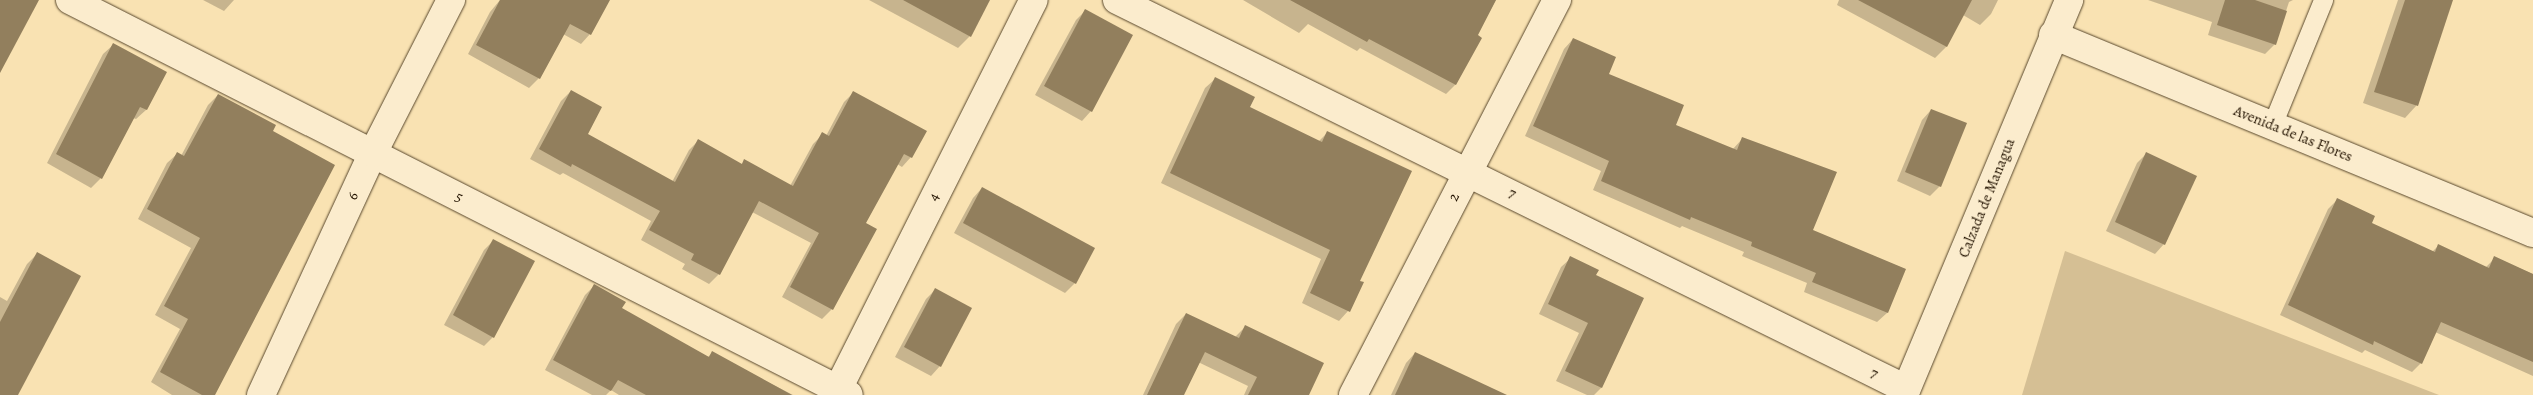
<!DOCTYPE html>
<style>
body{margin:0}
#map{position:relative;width:2533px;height:395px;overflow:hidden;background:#f9e2b2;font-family:Alegreya,serif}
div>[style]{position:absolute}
.green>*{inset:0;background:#d5bf94}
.shadow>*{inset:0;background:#0003}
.building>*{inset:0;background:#927f5d}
.roads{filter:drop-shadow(0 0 1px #58472c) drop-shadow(0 0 1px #58472c)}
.lane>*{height:19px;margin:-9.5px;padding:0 9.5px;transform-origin:9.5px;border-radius:9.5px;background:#fbeccd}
.street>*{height:28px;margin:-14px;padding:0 14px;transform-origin:14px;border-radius:14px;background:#fbeccd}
.secondary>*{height:28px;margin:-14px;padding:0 14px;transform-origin:14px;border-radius:14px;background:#fbeccd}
span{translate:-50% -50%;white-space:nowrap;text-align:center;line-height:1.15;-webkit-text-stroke:4px #fbeccd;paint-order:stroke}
.street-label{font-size:15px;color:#231300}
</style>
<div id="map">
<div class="green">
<div style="clip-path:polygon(2065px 251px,2439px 395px,2022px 395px)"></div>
</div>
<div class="shadow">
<div style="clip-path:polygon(203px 0,234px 0,224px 11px)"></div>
<div style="clip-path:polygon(500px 0,608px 0,590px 34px,581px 44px,563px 34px,539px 78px,529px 88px,468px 54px,490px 12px)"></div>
<div style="clip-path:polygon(869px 0,989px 0,970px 36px,958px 48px)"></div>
<div style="clip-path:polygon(1243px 0,1496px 0,1476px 36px,1480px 38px,1455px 85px,1446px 94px,1360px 48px,1357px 51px,1308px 24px,1299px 33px)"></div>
<div style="clip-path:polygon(1839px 0,1998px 0,1991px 14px,1980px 25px,1963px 15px,1946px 47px,1935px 58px,1837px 5px)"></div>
<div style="clip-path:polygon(2148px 0,2293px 0,2289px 2px,2275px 44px,2265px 54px,2208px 35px,2212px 22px)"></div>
<div style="clip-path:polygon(2398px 0,2452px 0,2416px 106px,2405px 118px,2363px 103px)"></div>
<div style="clip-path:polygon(1085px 11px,1091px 111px,1082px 121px,1035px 95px,1076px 20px)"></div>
<div style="clip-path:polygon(1573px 39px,1607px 74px,1674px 125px,1732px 150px,1743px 138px,1811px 231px,1905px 269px,1887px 313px,1877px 322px,1804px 292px,1807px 283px,1742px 256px,1744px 252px,1682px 226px,1680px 228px,1593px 190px,1601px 171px,1525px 136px,1564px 49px)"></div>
<div style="clip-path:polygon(113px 45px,165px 73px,146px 110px,136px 119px,133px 118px,101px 178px,91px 188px,47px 163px,103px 54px)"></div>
<div style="clip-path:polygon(1215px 79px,1248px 107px,1318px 142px,1327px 133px,1359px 281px,1348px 311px,1339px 321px,1302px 303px,1321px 259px,1161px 183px,1205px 88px)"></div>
<div style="clip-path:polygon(571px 91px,586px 135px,672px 182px,689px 150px,698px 141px,741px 165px,744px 161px,790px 186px,813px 144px,823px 134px,826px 136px,844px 102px,854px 92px,911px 157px,902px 167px,897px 164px,865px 224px,832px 309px,822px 319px,782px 297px,811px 243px,752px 212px,719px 274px,709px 284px,682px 269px,685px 264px,641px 240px,651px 221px,563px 173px,560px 175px,530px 159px,561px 101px)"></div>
<div style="clip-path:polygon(218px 95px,271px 132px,213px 395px,172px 395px,151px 382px,180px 329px,155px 315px,191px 248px,138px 219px,167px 163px,177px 154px,181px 156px,208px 105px)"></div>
<div style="clip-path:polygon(1931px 110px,1940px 186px,1930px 196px,1897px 181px,1922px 120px)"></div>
<div style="clip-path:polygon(2146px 154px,2164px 244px,2155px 254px,2106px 231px,2137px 163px)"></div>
<div style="clip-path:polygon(982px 188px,1075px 283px,1065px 293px,954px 233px,973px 198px)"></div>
<div style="clip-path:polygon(2337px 200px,2370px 223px,2432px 252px,2438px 246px,2485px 268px,2495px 258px,2533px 274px,2533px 376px,2435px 332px,2421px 363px,2412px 372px,2365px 350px,2362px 353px,2280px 315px,2328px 209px)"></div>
<div style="clip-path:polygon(493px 241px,493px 337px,484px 346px,444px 325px,484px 250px)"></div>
<div style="clip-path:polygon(38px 253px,16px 395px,0 395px,0 297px,7px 301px,27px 264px)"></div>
<div style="clip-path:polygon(1571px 258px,1595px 276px,1601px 388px,1594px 395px,1587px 395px,1556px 381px,1579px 333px,1539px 314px,1561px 267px)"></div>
<div style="clip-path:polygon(595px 285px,621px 309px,708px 357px,712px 353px,793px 395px,619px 395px,611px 390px,606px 395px,592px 395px,545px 370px,585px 295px)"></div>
<div style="clip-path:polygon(935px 290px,940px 366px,931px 376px,895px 357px,926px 299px)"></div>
<div style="clip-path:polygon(1186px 314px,1235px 337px,1245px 327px,1307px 395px,1244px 395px,1248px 386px,1198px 362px,1183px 395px,1143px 395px,1176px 324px)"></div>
<div style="clip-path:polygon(1415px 353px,1475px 395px,1391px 395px,1406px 363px)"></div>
</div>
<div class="building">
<div style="clip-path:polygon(0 0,39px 0,0 73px)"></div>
<div style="clip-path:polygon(500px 0,610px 0,591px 35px,570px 24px,540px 79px,476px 45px)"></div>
<div style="clip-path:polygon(903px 0,990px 0,971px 37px)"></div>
<div style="clip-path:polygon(1290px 0,1496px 0,1478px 35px,1482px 38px,1456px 85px,1369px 39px,1367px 42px)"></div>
<div style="clip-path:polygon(1858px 0,1972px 0,1947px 47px)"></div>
<div style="clip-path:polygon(2225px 0,2255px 0,2287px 11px,2276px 45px,2217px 25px)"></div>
<div style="clip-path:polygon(2405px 0,2453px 0,2418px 106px,2374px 92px)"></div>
<div style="clip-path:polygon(1085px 9px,1133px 35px,1092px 112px,1044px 86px)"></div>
<div style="clip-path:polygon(1573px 38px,1616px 57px,1609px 74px,1684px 105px,1676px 125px,1737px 150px,1742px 137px,1837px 172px,1813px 230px,1906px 269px,1888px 313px,1812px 282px,1816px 273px,1751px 246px,1752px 242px,1691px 217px,1690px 220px,1601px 181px,1609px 161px,1533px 126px)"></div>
<div style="clip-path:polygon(113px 43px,167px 72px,147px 110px,140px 107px,102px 179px,56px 154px)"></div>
<div style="clip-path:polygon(1215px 77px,1255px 97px,1250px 107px,1322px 142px,1327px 131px,1412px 171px,1360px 281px,1364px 282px,1350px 312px,1310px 293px,1330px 250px,1170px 173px)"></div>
<div style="clip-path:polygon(571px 90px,602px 107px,588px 134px,675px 182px,698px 139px,742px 164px,744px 159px,793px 186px,822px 132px,829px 136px,853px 91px,927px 131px,912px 158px,904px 154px,866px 223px,877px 229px,833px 310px,790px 287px,819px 233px,759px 201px,720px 275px,691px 260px,694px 254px,649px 230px,660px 211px,572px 164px,571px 167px,539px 149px)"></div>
<div style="clip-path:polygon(218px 94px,276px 125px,273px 131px,335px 165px,215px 395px,202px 395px,160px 372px,188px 319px,164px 306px,200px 238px,147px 209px,177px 152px,184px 156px)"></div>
<div style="clip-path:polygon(1931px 109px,1967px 123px,1941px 187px,1905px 172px)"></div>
<div style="clip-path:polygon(2146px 152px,2197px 176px,2165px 245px,2115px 222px)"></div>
<div style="clip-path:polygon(982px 187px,1095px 248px,1076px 284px,963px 223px)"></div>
<div style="clip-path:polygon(2337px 198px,2375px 216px,2372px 223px,2435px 252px,2438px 244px,2489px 268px,2494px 256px,2533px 274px,2533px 362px,2441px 322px,2422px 364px,2374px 341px,2373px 345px,2288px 305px)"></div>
<div style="clip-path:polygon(493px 239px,535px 261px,494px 338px,453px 315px)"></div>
<div style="clip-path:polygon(37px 252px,81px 276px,18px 395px,0 395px,0 322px)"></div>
<div style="clip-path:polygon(1570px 256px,1599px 270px,1596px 275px,1644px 298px,1602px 388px,1565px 371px,1588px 323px,1548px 304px)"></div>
<div style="clip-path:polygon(594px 284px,626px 302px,622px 308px,709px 357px,712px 351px,792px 395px,646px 395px,618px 380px,611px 391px,553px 360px)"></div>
<div style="clip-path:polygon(935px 288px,972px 308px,941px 367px,904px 347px)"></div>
<div style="clip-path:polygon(1186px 313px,1239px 338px,1245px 325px,1324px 363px,1309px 395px,1248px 395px,1257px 377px,1205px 352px,1184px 395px,1147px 395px)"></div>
<div style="clip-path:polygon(1415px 352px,1507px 395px,1395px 395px)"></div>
</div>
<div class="roads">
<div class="lane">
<div style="left:2272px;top:125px;width:135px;rotate:-67.8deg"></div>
</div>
<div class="street">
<div style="left:70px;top:0;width:873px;rotate:26.89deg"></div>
<div style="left:1117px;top:0;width:880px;rotate:26.24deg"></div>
<div style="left:261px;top:395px;width:267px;rotate:-65.2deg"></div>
<div style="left:373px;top:153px;width:172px;rotate:-63deg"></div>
<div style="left:835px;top:395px;width:442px;rotate:-63.3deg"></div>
<div style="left:1353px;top:395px;width:445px;rotate:-62.7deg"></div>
</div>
<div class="secondary">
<div style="left:2053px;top:35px;width:519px;rotate:22.42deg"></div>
<div style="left:1904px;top:395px;width:428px;rotate:-67.3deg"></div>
</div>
</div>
<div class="street-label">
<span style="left:2293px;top:134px;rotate:22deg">Avenida de las Flores</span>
<span style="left:1512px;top:194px;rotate:26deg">7</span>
<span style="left:353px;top:196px;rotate:-65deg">6</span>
<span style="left:459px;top:197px;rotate:27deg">5</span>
<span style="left:934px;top:197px;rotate:-63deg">4</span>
<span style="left:1454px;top:197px;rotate:-63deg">2</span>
<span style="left:1987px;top:198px;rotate:-68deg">Calzada de Managua</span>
<span style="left:1874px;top:374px;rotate:26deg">7</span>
</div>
</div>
